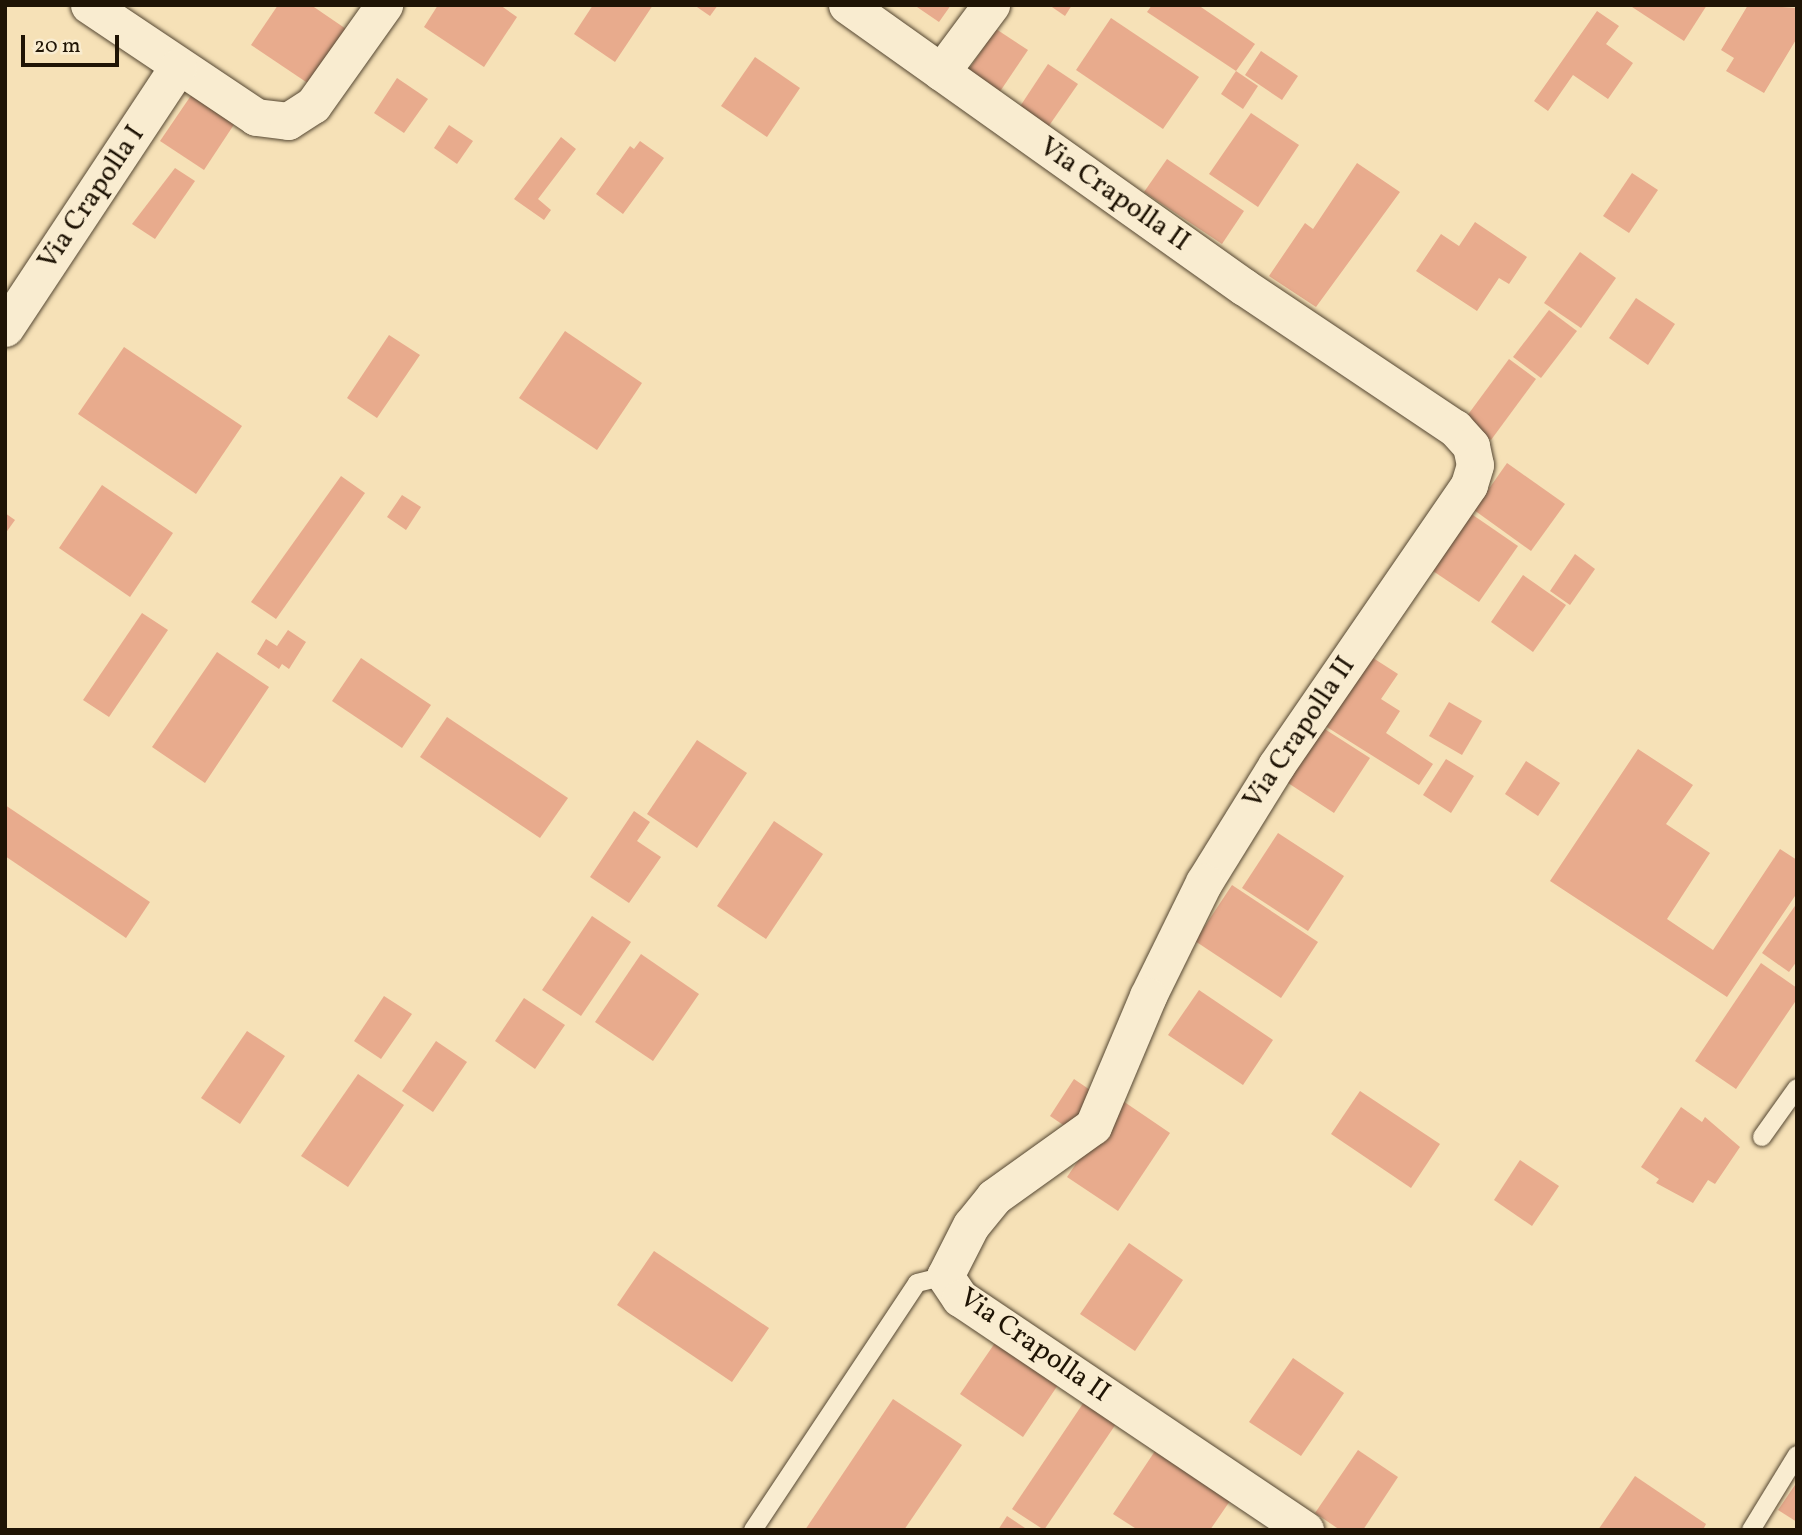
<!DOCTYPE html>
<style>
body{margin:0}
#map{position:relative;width:1802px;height:1535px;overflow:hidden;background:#f6e1b7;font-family:Vollkorn,serif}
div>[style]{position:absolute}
.building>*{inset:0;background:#e8ab8d}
.roads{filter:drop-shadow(0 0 2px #554732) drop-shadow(0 0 2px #554732)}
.lane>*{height:18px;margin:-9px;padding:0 9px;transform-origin:9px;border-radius:9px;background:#f9ecd0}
.street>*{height:37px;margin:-18.5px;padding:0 18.5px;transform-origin:18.5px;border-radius:18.5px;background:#f9ecd0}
span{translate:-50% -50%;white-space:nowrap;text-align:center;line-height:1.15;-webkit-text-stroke:5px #f9ecd0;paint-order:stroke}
.street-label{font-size:28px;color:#1f1405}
.frame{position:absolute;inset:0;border:7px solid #1f1405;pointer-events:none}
.scale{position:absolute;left:21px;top:35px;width:98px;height:32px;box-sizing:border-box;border:4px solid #1f1405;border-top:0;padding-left:9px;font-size:21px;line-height:24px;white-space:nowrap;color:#1f1405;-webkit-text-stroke:5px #f9ecd0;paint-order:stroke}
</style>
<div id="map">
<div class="building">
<div style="clip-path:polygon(278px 5px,311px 5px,352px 33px,315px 88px,251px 45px)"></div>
<div style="clip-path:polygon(438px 5px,500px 5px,517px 17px,484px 67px,424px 27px)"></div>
<div style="clip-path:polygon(593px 5px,653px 5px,615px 62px,574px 34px)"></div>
<div style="clip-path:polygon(694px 5px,718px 5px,710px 16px)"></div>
<div style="clip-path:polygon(914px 5px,951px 5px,939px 22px)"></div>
<div style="clip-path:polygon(1049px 5px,1072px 5px,1065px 16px)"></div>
<div style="clip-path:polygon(1152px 5px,1198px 5px,1255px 44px,1236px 71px,1147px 12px)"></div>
<div style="clip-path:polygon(1629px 5px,1707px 5px,1684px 41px)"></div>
<div style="clip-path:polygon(1748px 5px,1797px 8px,1797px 38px,1764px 93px,1726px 71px,1734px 58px,1721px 50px)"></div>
<div style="clip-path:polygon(1597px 11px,1619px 26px,1606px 44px,1633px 63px,1608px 99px,1573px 75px,1548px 111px,1534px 101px)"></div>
<div style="clip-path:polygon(1111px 18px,1199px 77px,1163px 129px,1076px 70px)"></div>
<div style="clip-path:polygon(996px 29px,1028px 50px,997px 96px,965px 75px)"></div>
<div style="clip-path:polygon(1261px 51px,1298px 76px,1282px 100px,1245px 75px)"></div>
<div style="clip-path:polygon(755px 57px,800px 88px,767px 137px,721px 106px)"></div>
<div style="clip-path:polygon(1048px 64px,1078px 84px,1046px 130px,1017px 111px)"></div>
<div style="clip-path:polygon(1236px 71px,1258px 86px,1243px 109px,1221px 94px)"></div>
<div style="clip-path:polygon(397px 78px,428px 99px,404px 133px,374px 113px)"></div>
<div style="clip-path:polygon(192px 94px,235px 123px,204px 170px,160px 141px)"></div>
<div style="clip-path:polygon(1251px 113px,1299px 145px,1258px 207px,1209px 174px)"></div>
<div style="clip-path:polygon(449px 125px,473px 141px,457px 164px,434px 148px)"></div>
<div style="clip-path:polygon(561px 137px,576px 149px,538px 199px,551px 210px,544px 220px,514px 199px)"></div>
<div style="clip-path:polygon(640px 141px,664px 158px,623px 214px,596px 194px,630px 146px,634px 149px)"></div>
<div style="clip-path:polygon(1167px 159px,1244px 211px,1222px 244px,1144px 192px)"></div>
<div style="clip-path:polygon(1357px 163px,1400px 192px,1316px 307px,1269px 276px,1305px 223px,1313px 229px)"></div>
<div style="clip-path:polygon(175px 168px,195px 181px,155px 239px,132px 224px)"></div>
<div style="clip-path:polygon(1632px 173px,1658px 190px,1629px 233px,1603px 216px)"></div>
<div style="clip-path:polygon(1475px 222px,1527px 257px,1509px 284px,1499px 278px,1477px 311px,1416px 271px,1441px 234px,1459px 246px)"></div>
<div style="clip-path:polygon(1580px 252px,1616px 278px,1581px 328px,1544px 303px)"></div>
<div style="clip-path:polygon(1636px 298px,1675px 324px,1648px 365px,1609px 338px)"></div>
<div style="clip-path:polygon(1549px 310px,1577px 331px,1541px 378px,1513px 357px)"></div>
<div style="clip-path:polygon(565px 331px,642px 383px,597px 450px,519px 398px)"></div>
<div style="clip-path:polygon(389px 335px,420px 355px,377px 418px,347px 398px)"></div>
<div style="clip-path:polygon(124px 347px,242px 426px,196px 494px,78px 414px)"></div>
<div style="clip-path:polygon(1509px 359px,1536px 379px,1491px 440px,1464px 420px)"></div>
<div style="clip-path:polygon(1507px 463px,1565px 504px,1531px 551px,1474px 510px)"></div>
<div style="clip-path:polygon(341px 476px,365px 493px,276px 619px,251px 602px)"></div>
<div style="clip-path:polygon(102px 485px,173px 533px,130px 597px,59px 548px)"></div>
<div style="clip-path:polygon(402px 495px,421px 507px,406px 530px,387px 517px)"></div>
<div style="clip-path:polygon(5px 513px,15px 520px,5px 534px)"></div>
<div style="clip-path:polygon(1470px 513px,1518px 546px,1479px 602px,1430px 569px)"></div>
<div style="clip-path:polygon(1575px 554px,1595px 569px,1570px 605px,1550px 591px)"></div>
<div style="clip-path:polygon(1523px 575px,1566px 605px,1533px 652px,1491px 622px)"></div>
<div style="clip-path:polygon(142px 613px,168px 630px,109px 717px,83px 700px)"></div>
<div style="clip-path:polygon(288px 630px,306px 642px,289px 669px,282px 664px,279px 669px,257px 654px,266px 639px,277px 646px)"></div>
<div style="clip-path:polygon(217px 652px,269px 687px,205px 783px,152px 747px)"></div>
<div style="clip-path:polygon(1370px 656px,1398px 674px,1381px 699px,1400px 711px,1386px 733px,1433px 764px,1419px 785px,1322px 724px)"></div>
<div style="clip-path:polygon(361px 658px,431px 705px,402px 748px,332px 701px)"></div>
<div style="clip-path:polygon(1449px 702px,1482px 721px,1462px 755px,1429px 736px)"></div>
<div style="clip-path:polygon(447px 717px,568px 798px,540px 838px,420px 757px)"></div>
<div style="clip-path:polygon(1320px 726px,1370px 758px,1334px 813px,1285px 781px)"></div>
<div style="clip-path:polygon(697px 740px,747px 773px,697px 848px,647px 814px)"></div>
<div style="clip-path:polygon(1638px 749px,1693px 785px,1666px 824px,1710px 853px,1667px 919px,1713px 950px,1780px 849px,1797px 860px,1797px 893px,1727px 997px,1550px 881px)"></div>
<div style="clip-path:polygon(1446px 759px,1474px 776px,1451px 813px,1423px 795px)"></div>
<div style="clip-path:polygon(1526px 761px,1560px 783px,1538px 816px,1505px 794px)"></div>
<div style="clip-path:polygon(5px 805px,150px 902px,126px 938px,5px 856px)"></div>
<div style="clip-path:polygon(634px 811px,650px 822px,637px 841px,661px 857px,629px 903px,590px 877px)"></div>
<div style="clip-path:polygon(774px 821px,823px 854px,766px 939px,717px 906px)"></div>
<div style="clip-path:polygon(1278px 833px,1344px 876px,1308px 931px,1242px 888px)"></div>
<div style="clip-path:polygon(1232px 885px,1318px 942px,1281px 998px,1195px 941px)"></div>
<div style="clip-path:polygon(1797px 903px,1797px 961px,1789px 972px,1762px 953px)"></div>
<div style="clip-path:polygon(592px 916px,631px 942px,581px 1016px,542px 990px)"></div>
<div style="clip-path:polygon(641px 954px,699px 994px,653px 1061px,595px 1022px)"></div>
<div style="clip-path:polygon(1761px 963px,1797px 988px,1797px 999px,1736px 1089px,1695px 1061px)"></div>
<div style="clip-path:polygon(1199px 990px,1273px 1040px,1243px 1085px,1168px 1035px)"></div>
<div style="clip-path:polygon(384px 996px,412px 1014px,381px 1059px,354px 1041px)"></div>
<div style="clip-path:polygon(524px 998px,565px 1025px,535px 1069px,495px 1041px)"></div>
<div style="clip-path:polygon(247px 1031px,285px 1056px,240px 1124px,201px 1098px)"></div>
<div style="clip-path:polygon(436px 1041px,467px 1062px,433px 1112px,402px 1091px)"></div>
<div style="clip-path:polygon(358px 1074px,404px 1105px,348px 1187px,301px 1156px)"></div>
<div style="clip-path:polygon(1074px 1079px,1096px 1094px,1072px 1131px,1050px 1116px)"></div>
<div style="clip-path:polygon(1360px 1091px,1440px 1144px,1411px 1188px,1331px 1134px)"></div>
<div style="clip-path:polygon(1120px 1099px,1170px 1133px,1118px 1211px,1067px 1177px)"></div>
<div style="clip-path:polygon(1681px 1107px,1702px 1122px,1705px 1117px,1740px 1147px,1715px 1184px,1708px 1180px,1693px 1203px,1656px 1183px,1659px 1179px,1641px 1167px)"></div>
<div style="clip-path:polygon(1520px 1160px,1559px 1186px,1532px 1226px,1494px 1200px)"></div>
<div style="clip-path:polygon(1129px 1243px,1183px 1280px,1135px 1351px,1080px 1314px)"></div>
<div style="clip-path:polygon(654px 1251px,769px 1328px,732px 1382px,617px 1305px)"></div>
<div style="clip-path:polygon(999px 1337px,1062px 1379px,1023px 1437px,960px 1394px)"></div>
<div style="clip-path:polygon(1293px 1358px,1344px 1393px,1301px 1456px,1249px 1422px)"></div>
<div style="clip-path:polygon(1088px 1396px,1120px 1418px,1044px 1530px,1012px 1509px)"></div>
<div style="clip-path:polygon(893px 1399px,962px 1445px,904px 1530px,805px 1530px)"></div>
<div style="clip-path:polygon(1157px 1448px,1232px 1498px,1210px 1530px,1138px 1530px,1113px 1514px)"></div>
<div style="clip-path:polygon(1358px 1450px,1398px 1477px,1363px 1530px,1340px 1530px,1315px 1513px)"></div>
<div style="clip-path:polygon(1635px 1476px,1706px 1524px,1703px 1530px,1598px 1530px)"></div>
<div style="clip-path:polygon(1797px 1482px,1797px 1522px,1778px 1510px)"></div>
<div style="clip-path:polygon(1007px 1516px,1028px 1530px,998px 1530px)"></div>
</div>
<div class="roads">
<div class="lane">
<div style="left:1762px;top:1137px;width:60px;rotate:-54.5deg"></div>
<div style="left:753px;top:1530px;width:296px;rotate:-56.4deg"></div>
<div style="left:917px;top:1283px;width:29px;rotate:-14deg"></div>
<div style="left:1751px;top:1530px;width:88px;rotate:-58.5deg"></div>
</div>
<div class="street">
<div style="left:89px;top:5px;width:201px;rotate:33.8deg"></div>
<div style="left:256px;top:117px;width:32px;rotate:7deg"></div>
<div style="left:288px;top:121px;width:30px;rotate:-33deg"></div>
<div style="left:313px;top:105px;width:123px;rotate:-54.6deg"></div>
<div style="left:847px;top:5px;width:487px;rotate:35.4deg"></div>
<div style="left:1244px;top:287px;width:254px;rotate:33.8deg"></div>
<div style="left:1455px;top:428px;width:24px;rotate:48deg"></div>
<div style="left:1471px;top:446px;width:19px;rotate:78deg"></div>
<div style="left:1475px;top:465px;width:21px;rotate:107deg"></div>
<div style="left:1469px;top:485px;width:341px;rotate:124.5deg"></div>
<div style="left:1276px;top:766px;width:137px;rotate:121.8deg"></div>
<div style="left:1204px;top:882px;width:127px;rotate:116.2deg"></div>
<div style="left:1148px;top:996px;width:141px;rotate:112.9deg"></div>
<div style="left:1093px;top:1126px;width:122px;rotate:144.4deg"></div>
<div style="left:994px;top:1197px;width:36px;rotate:129deg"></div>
<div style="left:971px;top:1225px;width:57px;rotate:117deg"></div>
<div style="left:945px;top:1276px;width:27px;rotate:56deg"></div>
<div style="left:960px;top:1298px;width:416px;rotate:33.9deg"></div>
<div style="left:941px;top:72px;width:84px;rotate:-53.3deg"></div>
<div style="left:5px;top:328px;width:313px;rotate:-56.5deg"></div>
</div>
</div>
<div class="street-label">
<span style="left:1114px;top:195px;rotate:35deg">Via Crapolla II</span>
<span style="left:92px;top:198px;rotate:-56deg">Via Crapolla I</span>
<span style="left:1300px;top:733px;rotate:-56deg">Via Crapolla II</span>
<span style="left:1034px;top:1346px;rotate:35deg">Via Crapolla II</span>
</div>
<div class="frame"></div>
<div class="scale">20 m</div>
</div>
